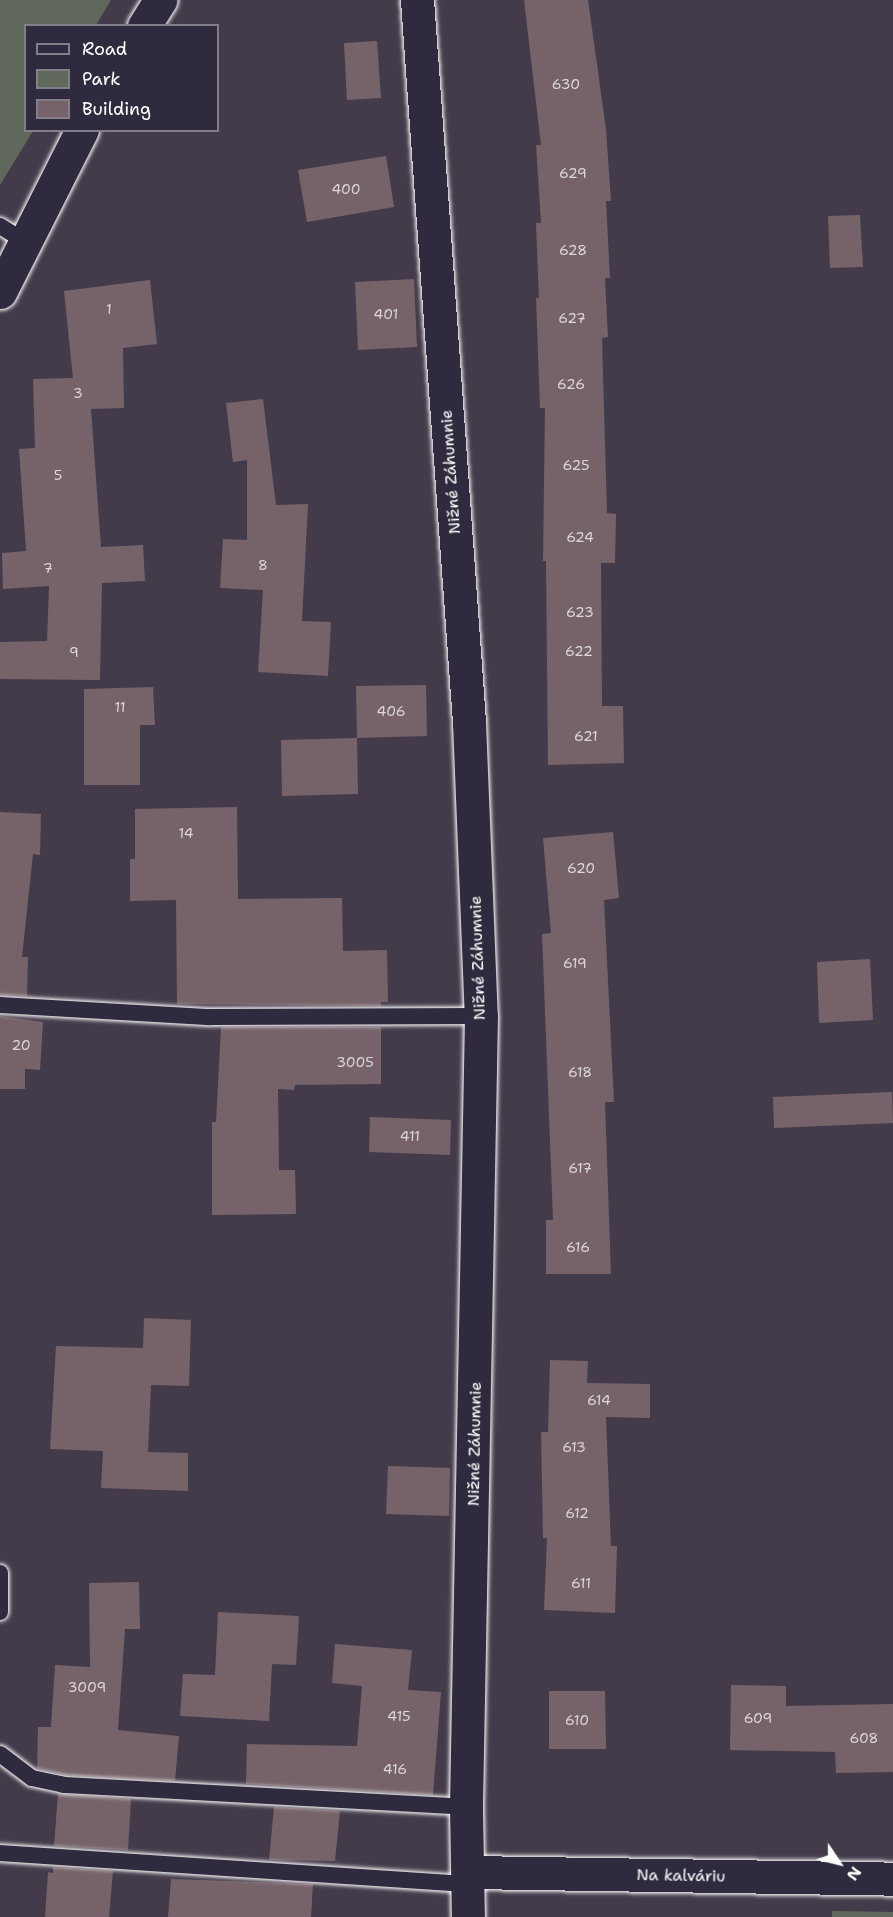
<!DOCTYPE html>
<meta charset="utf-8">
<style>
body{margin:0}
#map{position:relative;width:893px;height:1917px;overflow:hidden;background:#443b4a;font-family:"Shantell Sans",sans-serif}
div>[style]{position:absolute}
.green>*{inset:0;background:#60685b}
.building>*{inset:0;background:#766369}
.roads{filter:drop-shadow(0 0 2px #fff) drop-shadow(0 0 2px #fff)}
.lane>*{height:16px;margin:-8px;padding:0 8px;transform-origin:8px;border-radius:8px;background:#2f2a3d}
.street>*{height:33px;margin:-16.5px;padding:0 16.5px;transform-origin:16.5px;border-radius:16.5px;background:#2f2a3d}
.secondary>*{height:33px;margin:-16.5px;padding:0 16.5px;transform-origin:16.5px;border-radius:16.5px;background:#2f2a3d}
span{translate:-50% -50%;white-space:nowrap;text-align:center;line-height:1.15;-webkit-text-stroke:4.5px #2f2a3d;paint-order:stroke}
.number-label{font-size:14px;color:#ddd8da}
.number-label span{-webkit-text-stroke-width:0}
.street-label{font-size:16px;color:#fff}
.legend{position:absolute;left:24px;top:24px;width:195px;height:108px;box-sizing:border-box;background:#2f2a3d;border:2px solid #827f8b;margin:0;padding:8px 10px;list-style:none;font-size:18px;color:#fff}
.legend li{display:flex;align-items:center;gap:12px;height:30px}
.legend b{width:30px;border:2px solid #827f8b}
.north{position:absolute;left:809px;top:1833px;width:60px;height:60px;-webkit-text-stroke:4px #2f2a3d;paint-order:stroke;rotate:125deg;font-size:16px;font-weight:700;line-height:24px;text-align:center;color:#fff}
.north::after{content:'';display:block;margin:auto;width:21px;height:27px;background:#fff;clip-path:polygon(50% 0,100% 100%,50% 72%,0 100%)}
</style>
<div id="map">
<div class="green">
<div style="clip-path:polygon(0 0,111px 0,96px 25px,26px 26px,26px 130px,33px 131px,0 185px)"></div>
<div style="clip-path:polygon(832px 1911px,893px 1912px,893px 1917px,832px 1917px)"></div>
</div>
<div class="building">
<div style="clip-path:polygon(524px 0,588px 0,606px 129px,611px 201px,606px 201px,610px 278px,605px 278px,608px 337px,602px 338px,607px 513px,616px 514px,615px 563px,601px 563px,602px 706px,623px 706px,624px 763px,548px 765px,546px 561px,543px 561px,545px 408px,540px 408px,536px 298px,539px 298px,536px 223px,541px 223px,536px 145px,541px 145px)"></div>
<div style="clip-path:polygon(377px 41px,381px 98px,347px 100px,344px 43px)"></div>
<div style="clip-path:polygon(386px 156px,394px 207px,307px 222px,298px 170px)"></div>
<div style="clip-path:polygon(860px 215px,863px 267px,830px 268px,828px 216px)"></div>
<div style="clip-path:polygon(414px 279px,417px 347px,358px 350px,355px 282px)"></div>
<div style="clip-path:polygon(150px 280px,157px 344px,123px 348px,124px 408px,91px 409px,101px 547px,143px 545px,145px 581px,102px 583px,100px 680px,0 679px,0 642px,47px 641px,49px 586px,3px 589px,2px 553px,26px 551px,19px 449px,35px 448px,33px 379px,73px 378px,64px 291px)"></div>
<div style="clip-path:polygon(263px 399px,276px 505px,308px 504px,302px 621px,331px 622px,328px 676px,258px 672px,263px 590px,220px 588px,223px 539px,247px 540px,247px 460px,233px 462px,226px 403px)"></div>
<div style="clip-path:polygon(426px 685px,427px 736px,357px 738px,356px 686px)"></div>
<div style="clip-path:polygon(153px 687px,155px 725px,140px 725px,140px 785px,84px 785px,84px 689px)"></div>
<div style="clip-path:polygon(357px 738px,358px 794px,282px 796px,281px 740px)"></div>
<div style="clip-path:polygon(237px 807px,238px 899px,342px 898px,343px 951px,387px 950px,388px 1002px,381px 1002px,381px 1006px,177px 1004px,176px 900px,130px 901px,130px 859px,135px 859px,135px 809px)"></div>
<div style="clip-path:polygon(0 812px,41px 814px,40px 855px,33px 854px,22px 957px,28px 957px,27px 996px,0 995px)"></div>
<div style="clip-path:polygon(613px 832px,619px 898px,604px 900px,614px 1102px,605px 1102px,611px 1274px,546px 1274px,546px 1220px,553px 1220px,542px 934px,551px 933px,543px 838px)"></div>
<div style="clip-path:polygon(870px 959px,873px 1020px,819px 1023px,817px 962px)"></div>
<div style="clip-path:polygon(0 1016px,43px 1022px,40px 1070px,25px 1069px,25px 1089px,0 1089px)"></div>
<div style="clip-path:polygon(221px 1027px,381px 1027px,381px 1084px,295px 1085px,294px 1090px,278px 1089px,279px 1170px,295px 1170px,296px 1214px,212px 1215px,212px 1122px,216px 1122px)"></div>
<div style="clip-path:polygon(892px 1092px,893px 1123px,774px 1128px,773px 1097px)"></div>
<div style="clip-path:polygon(370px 1117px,451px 1120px,450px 1155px,369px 1152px)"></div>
<div style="clip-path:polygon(144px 1318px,191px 1320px,189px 1386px,151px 1385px,148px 1452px,188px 1453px,188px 1491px,101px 1488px,103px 1451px,50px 1449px,56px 1346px,143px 1348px)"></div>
<div style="clip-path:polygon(550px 1360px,588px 1361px,587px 1383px,650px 1384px,650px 1418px,606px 1417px,611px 1546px,617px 1546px,615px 1613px,544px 1610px,547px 1538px,543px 1538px,541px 1432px,548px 1432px)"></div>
<div style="clip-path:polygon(388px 1466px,450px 1468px,449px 1516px,386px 1514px)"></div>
<div style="clip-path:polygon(139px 1582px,140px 1629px,125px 1629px,118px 1730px,179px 1736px,175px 1781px,65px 1775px,37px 1768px,38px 1727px,51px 1727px,55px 1665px,90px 1667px,89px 1583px)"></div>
<div style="clip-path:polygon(218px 1612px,299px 1616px,296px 1665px,272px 1664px,269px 1721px,180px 1716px,183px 1674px,215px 1675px)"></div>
<div style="clip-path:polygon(335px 1644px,412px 1650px,408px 1690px,441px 1692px,433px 1795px,246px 1784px,247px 1744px,357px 1746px,362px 1686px,332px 1683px)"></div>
<div style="clip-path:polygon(731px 1685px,786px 1686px,786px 1706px,893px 1704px,893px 1772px,836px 1773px,835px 1752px,730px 1750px)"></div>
<div style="clip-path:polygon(549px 1691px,605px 1691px,606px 1749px,549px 1749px)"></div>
<div style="clip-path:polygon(58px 1794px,131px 1799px,128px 1850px,54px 1846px)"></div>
<div style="clip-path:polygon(274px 1807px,340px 1811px,335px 1861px,269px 1860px)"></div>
<div style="clip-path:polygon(53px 1867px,113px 1871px,109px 1917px,45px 1917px,48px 1872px,53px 1873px)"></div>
<div style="clip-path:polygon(171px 1879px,313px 1884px,311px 1917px,168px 1917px)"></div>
</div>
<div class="roads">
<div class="lane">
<div style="left:0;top:226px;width:28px;rotate:32deg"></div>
<div style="left:0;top:1005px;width:211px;rotate:3.3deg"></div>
<div style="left:211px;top:1017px;width:270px;rotate:-0.2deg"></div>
<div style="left:0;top:1573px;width:39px;rotate:90deg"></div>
<div style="left:0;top:1754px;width:40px;rotate:37deg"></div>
<div style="left:32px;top:1778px;width:33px;rotate:12deg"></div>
<div style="left:64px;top:1785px;width:403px;rotate:3.1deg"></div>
<div style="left:0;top:1853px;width:470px;rotate:3.8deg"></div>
</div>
<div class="street">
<div style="left:417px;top:0;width:724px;rotate:85.88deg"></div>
<div style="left:469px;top:722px;width:294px;rotate:87.7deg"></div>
<div style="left:481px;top:1016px;width:791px;rotate:91.09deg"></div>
<div style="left:466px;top:1807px;width:110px;rotate:89deg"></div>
<div style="left:469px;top:1872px;width:424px;rotate:0.9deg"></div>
</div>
<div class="secondary">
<div style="left:144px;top:26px;width:31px;rotate:-58deg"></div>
<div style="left:0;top:292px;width:182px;rotate:-63.2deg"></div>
</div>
</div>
<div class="number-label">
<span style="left:566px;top:84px">630</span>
<span style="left:573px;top:173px">629</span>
<span style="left:346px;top:189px">400</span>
<span style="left:573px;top:250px">628</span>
<span style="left:109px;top:309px">1</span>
<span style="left:386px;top:314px">401</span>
<span style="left:572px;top:318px">627</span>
<span style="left:571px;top:384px">626</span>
<span style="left:78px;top:393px">3</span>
<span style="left:576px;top:465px">625</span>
<span style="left:58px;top:475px">5</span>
<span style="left:580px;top:537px">624</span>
<span style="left:263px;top:565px">8</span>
<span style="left:48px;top:568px">7</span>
<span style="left:580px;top:612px">623</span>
<span style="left:579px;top:651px">622</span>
<span style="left:74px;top:652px">9</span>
<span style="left:120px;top:707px">11</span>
<span style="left:391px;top:711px">406</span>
<span style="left:586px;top:736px">621</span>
<span style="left:186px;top:833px">14</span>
<span style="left:581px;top:868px">620</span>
<span style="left:575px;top:963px">619</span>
<span style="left:21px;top:1045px">20</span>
<span style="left:355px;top:1062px">3005</span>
<span style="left:580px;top:1072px">618</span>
<span style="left:410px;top:1136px">411</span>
<span style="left:580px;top:1168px">617</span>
<span style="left:578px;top:1247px">616</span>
<span style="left:599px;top:1400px">614</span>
<span style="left:574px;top:1447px">613</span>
<span style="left:577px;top:1513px">612</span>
<span style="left:581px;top:1583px">611</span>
<span style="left:87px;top:1687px">3009</span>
<span style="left:399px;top:1716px">415</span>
<span style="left:758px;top:1718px">609</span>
<span style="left:577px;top:1720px">610</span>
<span style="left:864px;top:1738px">608</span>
<span style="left:395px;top:1769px">416</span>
</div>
<div class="street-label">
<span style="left:451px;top:472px;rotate:-94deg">Nižné Záhumnie</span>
<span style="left:478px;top:958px;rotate:-92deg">Nižné Záhumnie</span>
<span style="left:475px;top:1444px;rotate:-89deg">Nižné Záhumnie</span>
<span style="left:681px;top:1876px;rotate:1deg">Na kalváriu</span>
</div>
<ul class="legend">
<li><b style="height:8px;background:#2f2a3d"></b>Road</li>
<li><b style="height:16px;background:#60685b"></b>Park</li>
<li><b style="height:16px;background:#766369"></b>Building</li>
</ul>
<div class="north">N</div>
</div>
